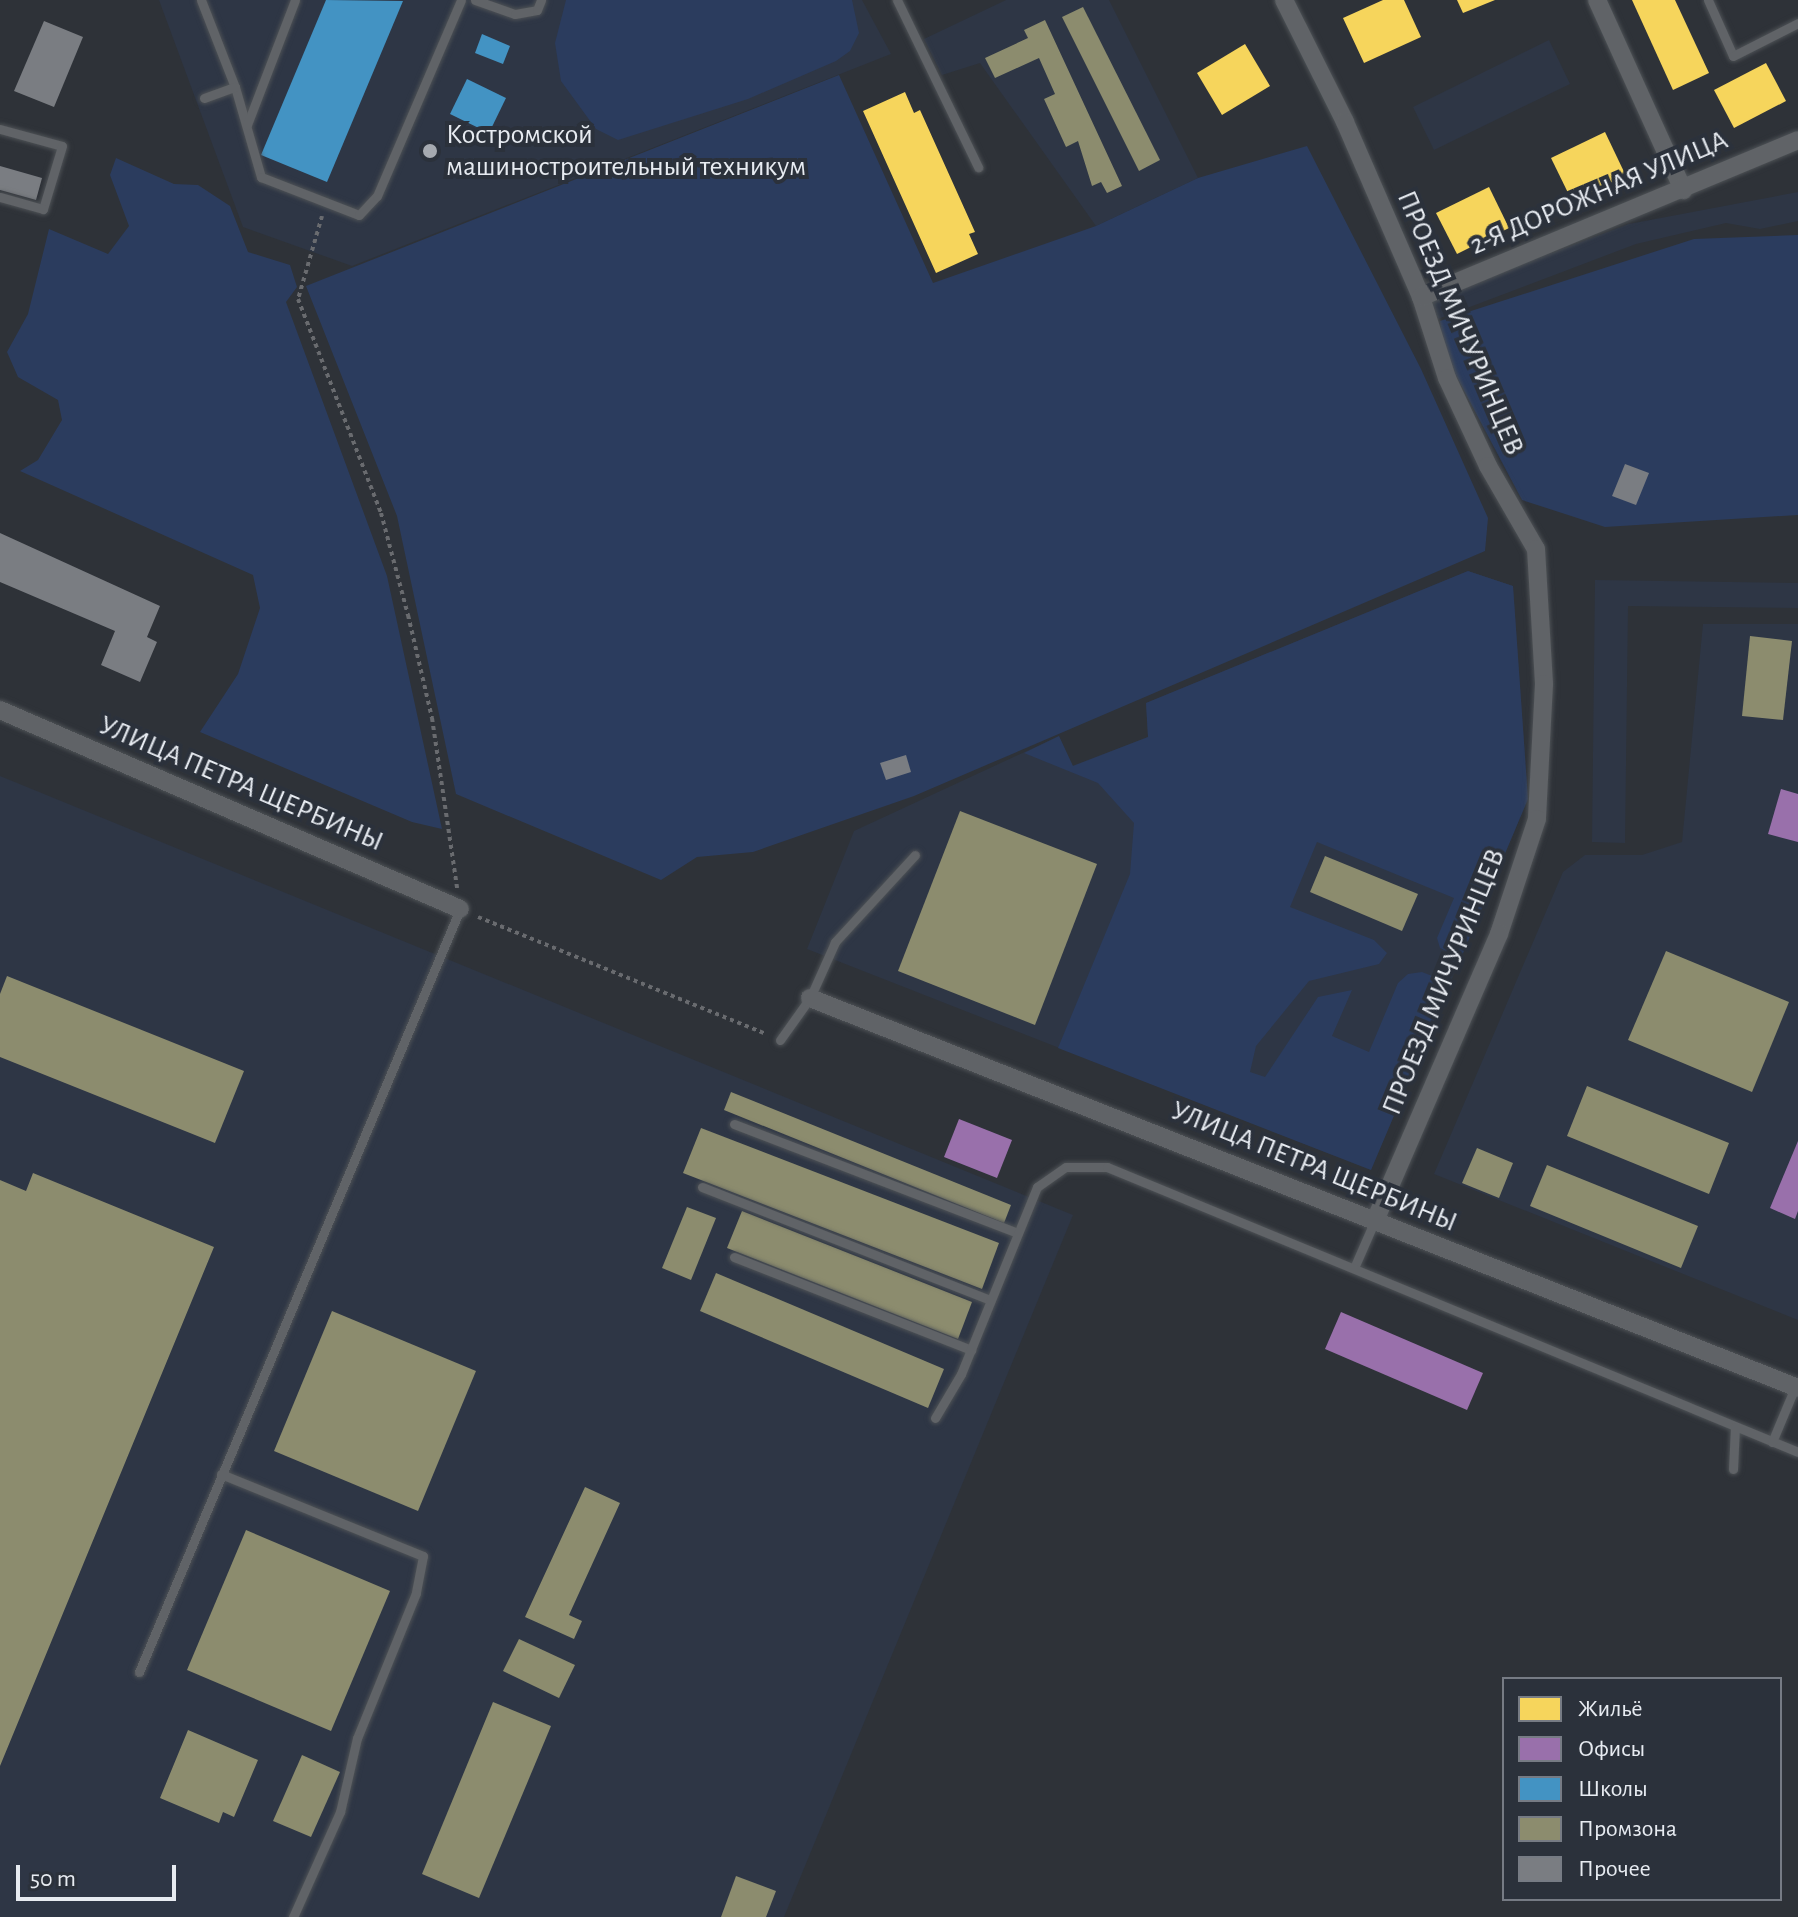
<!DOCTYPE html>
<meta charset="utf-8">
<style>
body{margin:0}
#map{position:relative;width:1798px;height:1917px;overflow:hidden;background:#2e3238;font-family:"Alegreya Sans",sans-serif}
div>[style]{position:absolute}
.built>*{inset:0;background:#2e3645}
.green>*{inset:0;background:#2b3c5e}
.homes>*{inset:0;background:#f6d55c}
.offices>*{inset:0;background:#9970ab}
.schools>*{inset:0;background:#4393c3}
.industry>*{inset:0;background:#8c8c6e}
.building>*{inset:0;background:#7a7d82}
.path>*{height:4px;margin-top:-2px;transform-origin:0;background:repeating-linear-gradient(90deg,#696b6f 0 4px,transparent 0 8px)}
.roads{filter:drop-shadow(0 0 2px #4d5155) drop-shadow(0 0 2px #4d5155)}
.lane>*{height:9px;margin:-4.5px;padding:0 4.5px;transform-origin:4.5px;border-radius:4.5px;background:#606367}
.street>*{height:18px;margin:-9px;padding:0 9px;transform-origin:9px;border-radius:9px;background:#606367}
.dots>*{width:22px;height:22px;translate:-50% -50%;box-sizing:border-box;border:4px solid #2b313b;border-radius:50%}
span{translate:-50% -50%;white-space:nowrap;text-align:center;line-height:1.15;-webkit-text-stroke:8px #2b313b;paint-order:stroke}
.poi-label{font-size:28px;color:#e7ebf1}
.left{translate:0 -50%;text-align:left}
.street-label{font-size:28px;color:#e7ebf1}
.legend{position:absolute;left:1502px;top:1677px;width:280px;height:224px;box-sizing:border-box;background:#2b313b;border:2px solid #767b84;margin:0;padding:10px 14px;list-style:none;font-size:24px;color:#e7ebf1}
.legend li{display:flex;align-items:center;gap:16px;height:40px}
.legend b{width:40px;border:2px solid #767b84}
.scale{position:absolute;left:16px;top:1865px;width:160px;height:36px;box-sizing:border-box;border:4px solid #e7ebf1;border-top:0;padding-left:10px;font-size:24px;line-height:28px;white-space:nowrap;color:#e7ebf1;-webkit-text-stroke:6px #2b313b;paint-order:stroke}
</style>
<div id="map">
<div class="built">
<div style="clip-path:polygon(159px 0,862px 0,891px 54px,352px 266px,243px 227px)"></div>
<div style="clip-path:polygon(1006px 0,1109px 0,1198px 178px,1096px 226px,980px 63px,942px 75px,924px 39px)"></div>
<div style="clip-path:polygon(1549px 40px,1570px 84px,1434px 150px,1413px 107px)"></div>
<div style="clip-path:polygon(1798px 192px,1798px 221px,1760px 229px,1726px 223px,1636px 244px,1438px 319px,1429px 299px,1629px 224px)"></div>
<div style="clip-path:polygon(1468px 571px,1513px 586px,1528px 799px,1371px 1170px,807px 949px,854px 831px,1059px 736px,1072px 766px,1148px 737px,1146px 703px)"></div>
<div style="clip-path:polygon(1595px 580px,1798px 583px,1798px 608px,1628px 606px,1625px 843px,1592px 842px)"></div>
<div style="clip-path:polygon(1703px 624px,1798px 624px,1798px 1320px,1434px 1174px,1563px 872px,1585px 855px,1642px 855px,1682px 842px)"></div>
<div style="clip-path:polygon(0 776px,1073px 1215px,784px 1917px,0 1917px)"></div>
</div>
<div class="green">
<div style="clip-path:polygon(566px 0,852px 0,859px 33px,850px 51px,836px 61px,748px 99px,618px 140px,596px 129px,561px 81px,555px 43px)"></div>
<div style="clip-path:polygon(839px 75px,933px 283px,1096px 226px,1198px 178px,1307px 146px,1421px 369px,1488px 518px,1485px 551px,914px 796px,753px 852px,697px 857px,661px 880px,456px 794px,397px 516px,306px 286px)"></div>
<div style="clip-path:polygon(116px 158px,174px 184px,198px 185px,230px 206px,248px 252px,290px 265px,297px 287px,286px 302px,387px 576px,442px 829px,412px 822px,200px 732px,238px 674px,260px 608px,253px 575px,20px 471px,38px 460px,62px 420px,58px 400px,18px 377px,7px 352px,28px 314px,49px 229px,108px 254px,129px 226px,110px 175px)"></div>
<div style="clip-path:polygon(1798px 235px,1798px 515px,1605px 527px,1522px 500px,1443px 351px,1440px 321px,1694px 239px)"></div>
<div style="clip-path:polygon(1468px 571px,1513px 586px,1528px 799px,1461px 958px,1440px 948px,1437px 938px,1454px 898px,1317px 842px,1290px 907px,1374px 940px,1387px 953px,1379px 964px,1309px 981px,1256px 1046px,1250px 1072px,1265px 1077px,1318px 997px,1352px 990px,1332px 1036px,1369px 1052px,1398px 983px,1408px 974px,1422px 972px,1450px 983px,1371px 1170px,1058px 1048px,1130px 874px,1134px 823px,1098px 783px,1024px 753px,1059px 736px,1073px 766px,1148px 737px,1146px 703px)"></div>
</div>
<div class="homes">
<div style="clip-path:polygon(1383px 0,1404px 0,1421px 37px,1364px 63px,1343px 18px)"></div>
<div style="clip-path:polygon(1457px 0,1495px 0,1463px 13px)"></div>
<div style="clip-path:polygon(1632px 0,1675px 0,1709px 73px,1673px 90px)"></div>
<div style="clip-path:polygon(1245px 44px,1270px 86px,1222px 115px,1197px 73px)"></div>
<div style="clip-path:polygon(1766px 63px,1786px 101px,1734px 128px,1714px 90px)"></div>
<div style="clip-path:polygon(905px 92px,914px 113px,920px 110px,975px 232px,969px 234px,978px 254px,936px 273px,863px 111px)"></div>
<div style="clip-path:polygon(1605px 132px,1626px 176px,1572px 201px,1551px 158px)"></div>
<div style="clip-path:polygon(1489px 187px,1509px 228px,1457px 254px,1436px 213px)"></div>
</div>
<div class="offices">
<div style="clip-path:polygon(1781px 789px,1798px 794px,1798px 842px,1768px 834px)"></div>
<div style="clip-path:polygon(959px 1119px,1012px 1140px,997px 1178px,944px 1157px)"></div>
<div style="clip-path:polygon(1798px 1141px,1798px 1211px,1795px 1219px,1770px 1208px)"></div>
<div style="clip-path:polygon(1341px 1312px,1483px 1373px,1467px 1410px,1325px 1349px)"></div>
</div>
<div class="schools">
<div style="clip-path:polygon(326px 0,403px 1px,327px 182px,261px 155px)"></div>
<div style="clip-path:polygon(482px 34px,510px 46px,503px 64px,475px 53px)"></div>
<div style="clip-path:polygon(467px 79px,506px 98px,489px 133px,450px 114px)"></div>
</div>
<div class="industry">
<div style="clip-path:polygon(1083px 7px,1160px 160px,1139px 171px,1062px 17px)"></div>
<div style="clip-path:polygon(1045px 20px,1122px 186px,1107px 193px,1101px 182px,1092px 186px,1078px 141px,1066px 147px,1044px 99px,1055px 94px,1039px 58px,995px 78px,985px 58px,1028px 38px,1024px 30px)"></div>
<div style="clip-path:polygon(1750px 636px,1792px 641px,1783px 720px,1742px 716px)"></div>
<div style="clip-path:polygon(960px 811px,1097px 864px,1035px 1025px,898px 971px)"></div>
<div style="clip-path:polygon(1325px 856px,1418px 894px,1402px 931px,1310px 892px)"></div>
<div style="clip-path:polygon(1666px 951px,1789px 1002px,1752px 1092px,1628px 1040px)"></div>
<div style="clip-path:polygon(7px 976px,244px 1071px,215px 1143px,0 1057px,0 994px)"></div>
<div style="clip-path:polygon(1587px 1086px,1729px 1143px,1709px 1194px,1567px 1136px)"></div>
<div style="clip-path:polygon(731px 1092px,1011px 1205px,1004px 1223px,724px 1110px)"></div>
<div style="clip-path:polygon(701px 1128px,999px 1243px,982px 1289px,683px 1173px)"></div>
<div style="clip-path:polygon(1477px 1148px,1513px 1163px,1499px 1198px,1462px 1183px)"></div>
<div style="clip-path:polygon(1547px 1165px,1698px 1226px,1681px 1268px,1530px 1206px)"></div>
<div style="clip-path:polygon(33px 1173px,214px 1247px,0 1766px,0 1180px,26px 1191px)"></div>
<div style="clip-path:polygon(687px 1207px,716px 1218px,691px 1280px,662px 1268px)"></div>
<div style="clip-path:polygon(742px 1211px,972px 1302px,958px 1339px,727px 1248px)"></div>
<div style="clip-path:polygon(716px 1273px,944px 1369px,928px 1408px,700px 1311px)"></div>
<div style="clip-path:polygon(332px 1311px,476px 1371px,418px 1511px,274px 1451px)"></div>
<div style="clip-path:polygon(585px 1487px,620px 1503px,569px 1615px,582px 1621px,574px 1639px,525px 1617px)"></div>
<div style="clip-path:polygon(246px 1530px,390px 1591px,331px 1731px,187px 1670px)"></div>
<div style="clip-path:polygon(519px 1639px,575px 1665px,559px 1698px,503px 1671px)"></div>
<div style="clip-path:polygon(493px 1702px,551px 1726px,479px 1898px,422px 1874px)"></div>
<div style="clip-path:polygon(188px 1730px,258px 1760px,234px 1817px,223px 1812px,219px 1823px,160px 1798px)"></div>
<div style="clip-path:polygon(302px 1755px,340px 1772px,311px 1837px,273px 1821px)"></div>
<div style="clip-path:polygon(736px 1876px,776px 1891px,766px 1917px,721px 1917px)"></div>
</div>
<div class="building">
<div style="clip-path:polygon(44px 21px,83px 37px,54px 107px,14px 91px)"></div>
<div style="clip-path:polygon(0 166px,42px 178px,36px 200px,0 190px)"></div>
<div style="clip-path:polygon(1625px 464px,1649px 473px,1636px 505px,1612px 496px)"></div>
<div style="clip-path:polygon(0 533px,160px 606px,147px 637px,157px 642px,140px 682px,101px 665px,115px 631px,0 582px)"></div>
<div style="clip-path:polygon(906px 755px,911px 772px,886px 780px,880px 763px)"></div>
</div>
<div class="path">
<div style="left:322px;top:216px;width:86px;rotate:106.1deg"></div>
<div style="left:298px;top:299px;width:230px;rotate:68.8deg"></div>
<div style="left:381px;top:513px;width:106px;rotate:75.2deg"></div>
<div style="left:408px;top:615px;width:106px;rotate:76.9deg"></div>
<div style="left:432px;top:718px;width:172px;rotate:81.6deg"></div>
<div style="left:478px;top:917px;width:311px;rotate:22.1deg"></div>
</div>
<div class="roads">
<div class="lane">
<div style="left:201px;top:0;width:93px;rotate:68.7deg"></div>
<div style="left:235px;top:87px;width:94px;rotate:73.9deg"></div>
<div style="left:261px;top:177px;width:105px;rotate:21.2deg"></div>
<div style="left:359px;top:215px;width:26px;rotate:-47deg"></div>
<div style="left:377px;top:196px;width:213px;rotate:-66.8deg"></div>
<div style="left:475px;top:0;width:42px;rotate:19.3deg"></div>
<div style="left:515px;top:14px;width:22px;rotate:-10deg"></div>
<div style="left:537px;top:10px;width:11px;rotate:-68deg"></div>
<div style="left:897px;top:0;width:186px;rotate:64.1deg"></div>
<div style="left:1708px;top:0;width:61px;rotate:65.9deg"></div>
<div style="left:1733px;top:56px;width:73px;rotate:-26.9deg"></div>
<div style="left:204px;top:98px;width:33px;rotate:-20deg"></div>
<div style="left:247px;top:125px;width:134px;rotate:-69deg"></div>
<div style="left:0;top:129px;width:64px;rotate:15.3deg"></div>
<div style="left:62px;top:146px;width:66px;rotate:106.8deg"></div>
<div style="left:43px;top:209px;width:45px;rotate:-164.4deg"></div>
<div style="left:780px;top:1040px;width:52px;rotate:-54.5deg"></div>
<div style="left:810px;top:998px;width:61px;rotate:-65.9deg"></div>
<div style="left:835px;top:942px;width:118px;rotate:-47.4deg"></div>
<div style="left:734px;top:1124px;width:304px;rotate:21deg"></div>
<div style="left:702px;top:1187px;width:310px;rotate:21.4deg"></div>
<div style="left:734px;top:1257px;width:255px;rotate:21.4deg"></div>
<div style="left:1354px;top:1268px;width:52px;rotate:-66.4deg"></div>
<div style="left:935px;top:1418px;width:51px;rotate:-59.4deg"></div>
<div style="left:961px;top:1374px;width:202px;rotate:-67.9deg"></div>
<div style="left:1037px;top:1187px;width:35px;rotate:-35deg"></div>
<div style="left:1066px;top:1167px;width:41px"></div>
<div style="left:1107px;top:1167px;width:747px;rotate:22.41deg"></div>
<div style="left:1772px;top:1442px;width:60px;rotate:-67.3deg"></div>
<div style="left:1733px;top:1469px;width:42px;rotate:-87.3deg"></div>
<div style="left:221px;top:1474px;width:218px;rotate:22.1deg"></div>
<div style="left:423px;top:1556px;width:38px;rotate:101deg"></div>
<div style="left:416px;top:1593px;width:157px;rotate:112.1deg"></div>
<div style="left:357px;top:1738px;width:76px;rotate:102.9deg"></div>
<div style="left:340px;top:1812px;width:115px;rotate:114.1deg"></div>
<div style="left:139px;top:1672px;width:828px;rotate:-67.18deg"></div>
</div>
<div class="street">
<div style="left:1284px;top:0;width:136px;rotate:63.4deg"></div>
<div style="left:1345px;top:122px;width:191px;rotate:66.5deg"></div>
<div style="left:1421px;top:297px;width:85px;rotate:72.2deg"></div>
<div style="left:1447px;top:378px;width:97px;rotate:65deg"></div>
<div style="left:1488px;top:466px;width:96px;rotate:60deg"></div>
<div style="left:1536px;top:549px;width:135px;rotate:86.6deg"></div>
<div style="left:1544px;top:684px;width:135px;rotate:93deg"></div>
<div style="left:1537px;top:819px;width:121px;rotate:108.3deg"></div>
<div style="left:1499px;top:934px;width:312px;rotate:113.4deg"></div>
<div style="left:1597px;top:0;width:209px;rotate:65.6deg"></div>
<div style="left:1421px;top:297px;width:408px;rotate:-22.6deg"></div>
<div style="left:0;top:710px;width:501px;rotate:23.39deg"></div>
<div style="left:810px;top:998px;width:1062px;rotate:21.54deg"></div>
</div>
</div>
<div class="dots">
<div style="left:430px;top:151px;background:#a6aab0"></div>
</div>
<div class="poi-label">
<span class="left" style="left:446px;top:151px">Костромской<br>машиностроительный техникум</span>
</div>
<div class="street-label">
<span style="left:1599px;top:193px;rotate:-23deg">2-Я ДОРОЖНАЯ УЛИЦА</span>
<span style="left:1460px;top:323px;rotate:67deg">ПРОЕЗД МИЧУРИНЦЕВ</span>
<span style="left:241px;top:784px;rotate:23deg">УЛИЦА ПЕТРА ЩЕРБИНЫ</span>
<span style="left:1444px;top:982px;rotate:-68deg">ПРОЕЗД МИЧУРИНЦЕВ</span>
<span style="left:1314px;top:1167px;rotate:22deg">УЛИЦА ПЕТРА ЩЕРБИНЫ</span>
</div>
<ul class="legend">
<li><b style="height:22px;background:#f6d55c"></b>Жильё</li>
<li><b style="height:22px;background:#9970ab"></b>Офисы</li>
<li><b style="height:22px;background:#4393c3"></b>Школы</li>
<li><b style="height:22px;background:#8c8c6e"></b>Промзона</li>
<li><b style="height:22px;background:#7a7d82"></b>Прочее</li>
</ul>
<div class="scale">50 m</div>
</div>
